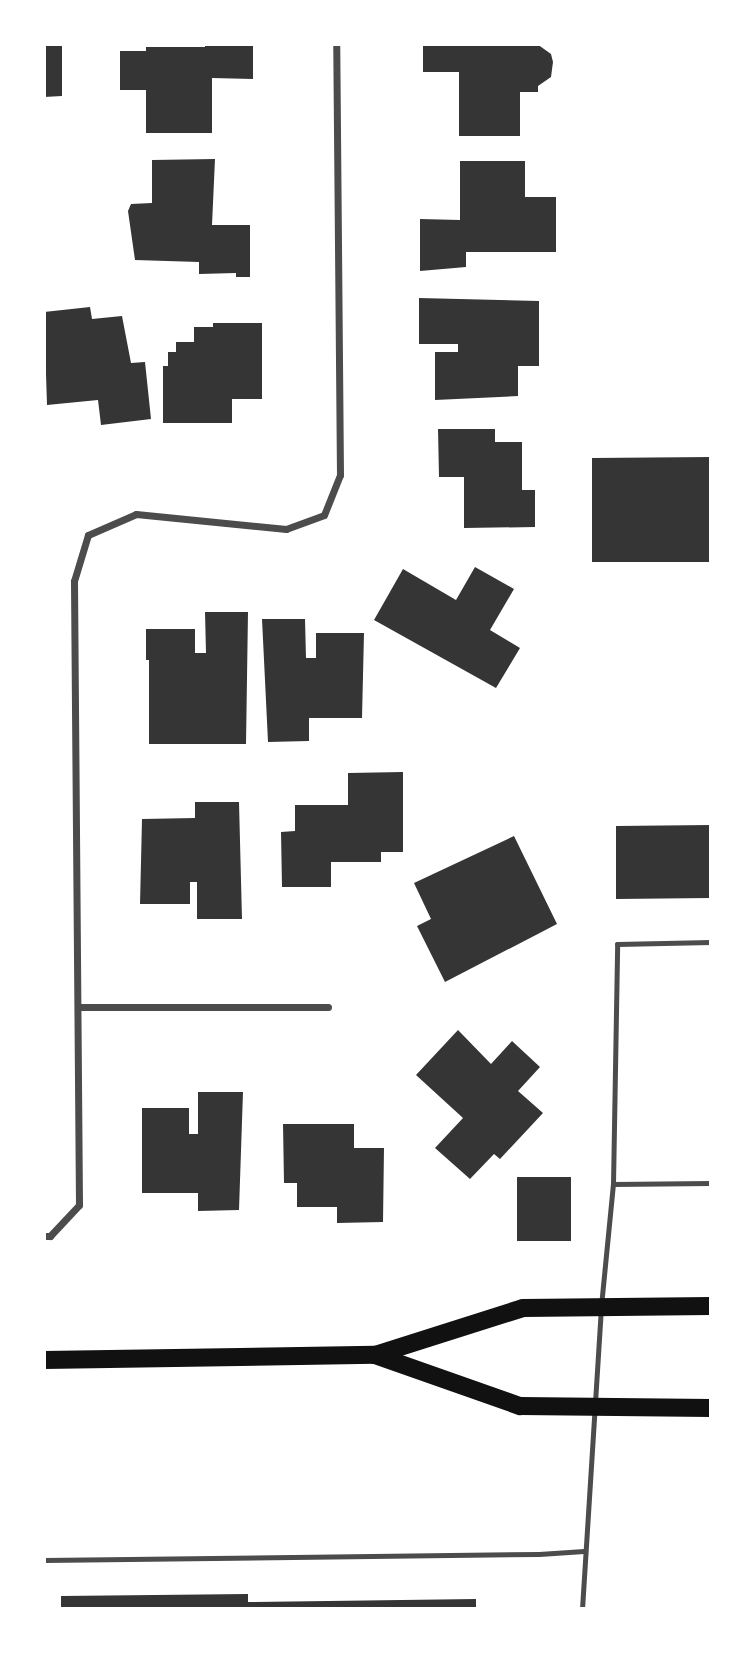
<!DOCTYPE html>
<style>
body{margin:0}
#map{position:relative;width:755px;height:1653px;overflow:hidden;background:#fff;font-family:"Roboto Condensed",sans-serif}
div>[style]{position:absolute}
.building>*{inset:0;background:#353535}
.service>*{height:5px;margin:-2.5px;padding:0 2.5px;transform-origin:2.5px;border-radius:2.5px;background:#4c4c4c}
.minor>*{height:7px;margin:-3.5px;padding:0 3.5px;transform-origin:3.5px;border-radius:3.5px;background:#4c4c4c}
.primary>*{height:18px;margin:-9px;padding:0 9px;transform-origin:9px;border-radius:9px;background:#111}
span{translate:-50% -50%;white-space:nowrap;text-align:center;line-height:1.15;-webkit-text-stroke:7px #fff;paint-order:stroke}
.frame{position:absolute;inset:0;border:46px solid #fff;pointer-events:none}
</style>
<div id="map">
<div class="building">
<div style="clip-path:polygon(44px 44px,62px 44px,62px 96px,44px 97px)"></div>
<div style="clip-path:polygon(205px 44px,253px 44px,253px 79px,212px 78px,212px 133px,146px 133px,146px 90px,120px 90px,120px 51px,146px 51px,146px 47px,205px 47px)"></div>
<div style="clip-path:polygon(423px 44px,537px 44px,551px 54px,553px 62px,551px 77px,538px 86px,538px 92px,520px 92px,520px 136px,459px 136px,459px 72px,423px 72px)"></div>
<div style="clip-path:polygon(215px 159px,212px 225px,250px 225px,250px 277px,236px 277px,236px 273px,199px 274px,199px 262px,135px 260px,128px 211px,131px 204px,152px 203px,152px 160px)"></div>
<div style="clip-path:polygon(460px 161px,525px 161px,525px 197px,556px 197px,556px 252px,466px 252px,466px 267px,420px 271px,420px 219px,460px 220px)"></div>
<div style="clip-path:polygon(419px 298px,539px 301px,539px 366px,518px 366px,518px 396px,435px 400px,435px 352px,458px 352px,458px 344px,419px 344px)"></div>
<div style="clip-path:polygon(90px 307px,92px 319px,122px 316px,131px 363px,145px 362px,151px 419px,101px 425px,98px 400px,47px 405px,44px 312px)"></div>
<div style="clip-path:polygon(213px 323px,262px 323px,262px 399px,232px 399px,232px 423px,163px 423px,163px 366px,168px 366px,168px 352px,176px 352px,176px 342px,194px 342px,194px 327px,213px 327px)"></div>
<div style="clip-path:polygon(438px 429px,495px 429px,495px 442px,522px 442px,522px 490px,535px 490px,535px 527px,464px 528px,464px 477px,439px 477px)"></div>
<div style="clip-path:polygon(711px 457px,711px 562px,592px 562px,592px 458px)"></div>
<div style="clip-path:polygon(475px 567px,514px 589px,490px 630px,520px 648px,496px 688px,374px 620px,403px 569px,456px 600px)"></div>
<div style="clip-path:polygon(205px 612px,248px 612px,246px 744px,149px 744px,149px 660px,146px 660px,146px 629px,195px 629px,195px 653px,206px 653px)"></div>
<div style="clip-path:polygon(262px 619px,305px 619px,306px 658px,316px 658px,316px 633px,364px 633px,362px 718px,309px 718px,309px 741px,268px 742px)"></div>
<div style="clip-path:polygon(403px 772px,403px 852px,381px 852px,381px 862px,331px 862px,331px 887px,282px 887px,281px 832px,295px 831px,295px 805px,348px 805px,348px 773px)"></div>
<div style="clip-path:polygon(195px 802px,239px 802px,242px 919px,197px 919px,197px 882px,190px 882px,190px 904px,140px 904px,142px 819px,195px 818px)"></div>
<div style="clip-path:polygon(711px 825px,711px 898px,616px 899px,616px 826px)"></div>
<div style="clip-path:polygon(514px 836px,557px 924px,445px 982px,417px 926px,431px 919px,414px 883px)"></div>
<div style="clip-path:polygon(458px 1030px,491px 1064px,512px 1041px,540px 1067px,518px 1091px,543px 1113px,500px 1159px,494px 1154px,470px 1179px,435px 1148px,463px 1118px,416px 1075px)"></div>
<div style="clip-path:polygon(198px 1092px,243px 1092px,239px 1210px,198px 1211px,198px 1193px,142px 1193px,142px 1108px,189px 1108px,189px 1134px,198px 1134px)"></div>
<div style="clip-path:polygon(283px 1124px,354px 1124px,354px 1148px,384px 1148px,383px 1222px,337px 1223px,337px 1207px,297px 1207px,297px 1183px,284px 1183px)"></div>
<div style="clip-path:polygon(517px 1177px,571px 1177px,571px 1241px,517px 1241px)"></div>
<div style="clip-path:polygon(248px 1594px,248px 1602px,476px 1599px,476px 1609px,61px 1609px,61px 1596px)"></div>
</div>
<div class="service">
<div style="left:613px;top:1184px;width:98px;rotate:-0.6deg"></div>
<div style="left:44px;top:1560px;width:495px;rotate:-0.7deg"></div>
<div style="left:539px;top:1554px;width:45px;rotate:-3.8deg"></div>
<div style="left:582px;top:1609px;width:304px;rotate:-86.4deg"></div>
<div style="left:601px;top:1306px;width:123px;rotate:-84.4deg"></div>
<div style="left:613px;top:1184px;width:240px;rotate:-89deg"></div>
<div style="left:617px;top:944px;width:94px;rotate:-1.2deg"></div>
</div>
<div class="minor">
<div style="left:79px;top:1007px;width:249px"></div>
<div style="left:44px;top:1236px;width:6px"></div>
<div style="left:50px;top:1236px;width:42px;rotate:-46.9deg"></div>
<div style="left:79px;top:1205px;width:624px;rotate:-90.46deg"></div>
<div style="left:74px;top:581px;width:48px;rotate:-73.1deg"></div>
<div style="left:88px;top:535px;width:52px;rotate:-23.6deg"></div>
<div style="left:136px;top:514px;width:151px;rotate:5.7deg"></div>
<div style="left:286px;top:529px;width:40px;rotate:-20.2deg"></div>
<div style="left:324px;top:515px;width:43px;rotate:-68.2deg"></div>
<div style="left:340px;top:475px;width:431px;rotate:-90.5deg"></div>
</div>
<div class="primary">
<div style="left:375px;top:1355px;width:154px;rotate:19.4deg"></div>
<div style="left:520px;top:1406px;width:191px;rotate:0.6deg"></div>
<div style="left:44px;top:1360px;width:331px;rotate:-0.9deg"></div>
<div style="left:375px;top:1355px;width:155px;rotate:-17.6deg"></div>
<div style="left:523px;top:1308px;width:188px;rotate:-0.6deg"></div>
</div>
<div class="frame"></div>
</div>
